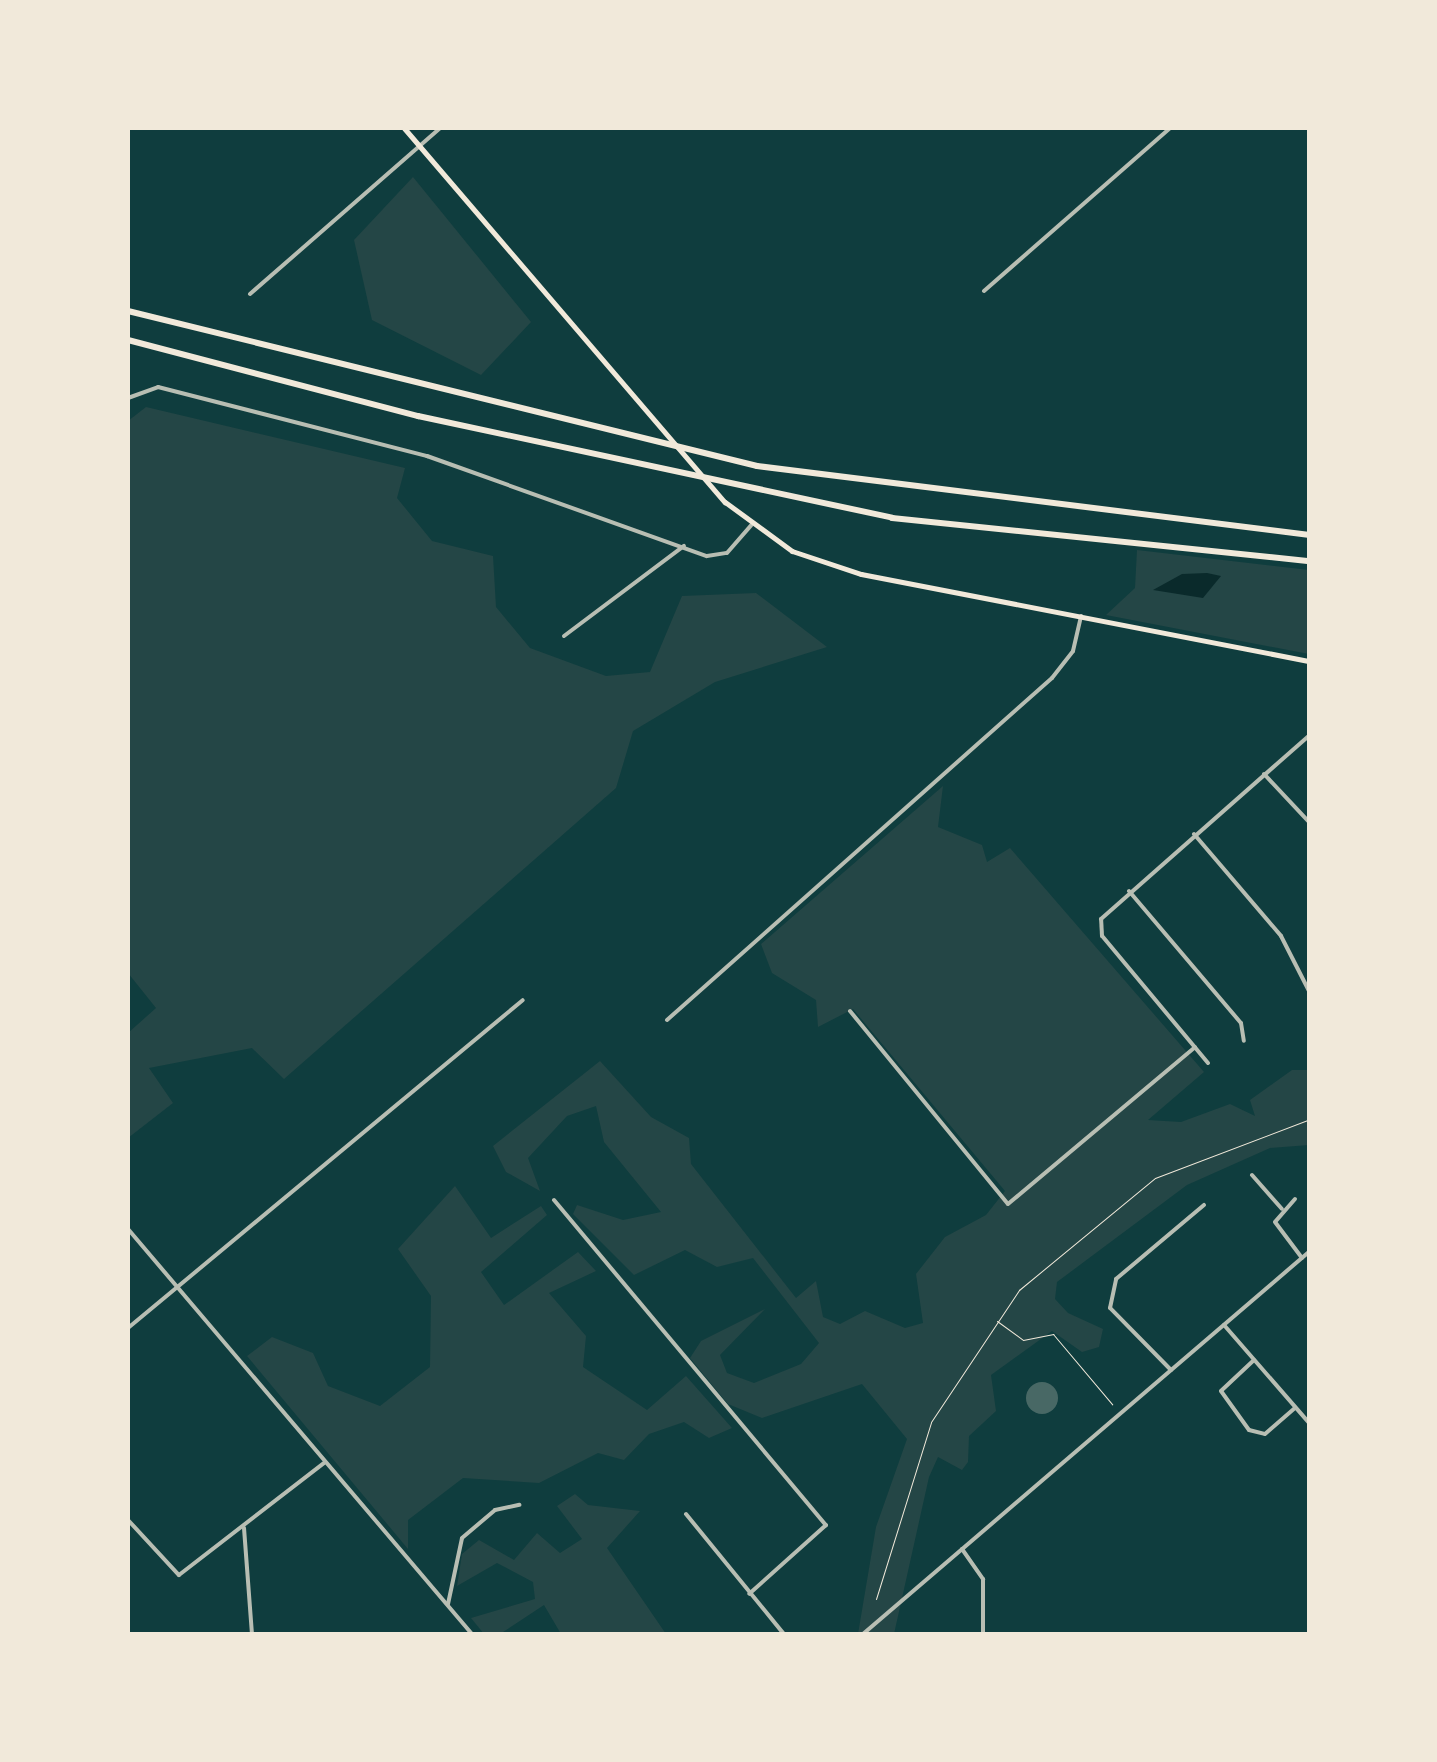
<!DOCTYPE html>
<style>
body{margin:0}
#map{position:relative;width:1437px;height:1762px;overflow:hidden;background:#0f3d3e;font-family:"Noto Sans",sans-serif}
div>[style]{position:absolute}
.green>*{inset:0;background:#244646}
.water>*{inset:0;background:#0a2a2b}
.building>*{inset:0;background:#486865}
.round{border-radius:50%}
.path>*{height:1px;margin:-0.5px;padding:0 0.5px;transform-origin:0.5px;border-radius:0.5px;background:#f1e9da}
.minor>*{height:4px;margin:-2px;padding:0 2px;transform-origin:2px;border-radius:2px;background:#b8beb3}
.tertiary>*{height:4px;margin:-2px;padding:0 2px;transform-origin:2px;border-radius:2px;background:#b8beb3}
.secondary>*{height:5px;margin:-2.5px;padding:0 2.5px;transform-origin:2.5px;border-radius:2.5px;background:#f1e9da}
.motorway>*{height:6px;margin:-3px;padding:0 3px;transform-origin:3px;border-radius:3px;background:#f1e9da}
span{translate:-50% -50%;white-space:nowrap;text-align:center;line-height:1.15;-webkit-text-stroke:8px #f1e9da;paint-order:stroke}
.frame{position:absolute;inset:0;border:130px solid #f1e9da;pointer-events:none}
</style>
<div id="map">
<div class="green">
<div style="clip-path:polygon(413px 177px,531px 322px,481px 375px,372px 320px,354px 240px)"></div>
<div style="clip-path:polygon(146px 407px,405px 468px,397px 498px,432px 541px,493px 556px,496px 607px,530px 648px,606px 676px,650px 672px,682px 596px,756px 593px,827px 647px,715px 682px,633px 731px,616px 788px,284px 1079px,252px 1048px,149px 1068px,173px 1103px,128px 1138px,128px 1033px,156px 1008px,128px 973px,128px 421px)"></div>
<div style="clip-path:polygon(1137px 550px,1309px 570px,1309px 654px,1106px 615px,1135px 588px)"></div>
<div style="clip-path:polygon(943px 786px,938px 827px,982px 845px,987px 862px,1010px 848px,1204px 1072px,1148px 1120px,1181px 1122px,1230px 1104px,1255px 1116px,1250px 1100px,1292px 1070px,1309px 1070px,1309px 1145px,1270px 1148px,1187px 1185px,1057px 1282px,1055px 1299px,1068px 1313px,1103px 1329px,1099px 1347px,1082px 1352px,1052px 1331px,991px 1375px,996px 1411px,969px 1436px,968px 1462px,962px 1470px,938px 1457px,929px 1477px,894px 1634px,858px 1634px,876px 1527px,907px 1439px,862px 1384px,762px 1418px,728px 1404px,690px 1358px,701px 1341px,765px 1309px,720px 1355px,727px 1373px,754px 1383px,801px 1364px,819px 1343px,753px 1258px,717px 1267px,685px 1250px,634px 1275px,573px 1214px,577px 1205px,623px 1220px,661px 1212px,604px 1142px,596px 1106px,567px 1116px,528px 1158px,540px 1191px,506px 1172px,493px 1146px,600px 1061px,651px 1117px,689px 1138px,691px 1164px,796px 1298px,816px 1281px,823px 1317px,840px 1324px,865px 1311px,905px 1328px,923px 1323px,916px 1274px,945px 1237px,986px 1215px,1005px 1191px,853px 1009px,818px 1027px,816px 1000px,772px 973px,761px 944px)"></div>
<div style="clip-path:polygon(455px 1186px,491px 1238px,541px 1206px,547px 1215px,481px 1272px,504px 1305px,578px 1252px,596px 1271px,549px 1293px,586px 1336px,583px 1367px,647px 1410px,686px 1376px,732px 1428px,709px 1438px,684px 1422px,649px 1434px,624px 1460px,598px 1453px,539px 1483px,463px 1478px,408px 1520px,408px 1549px,247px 1356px,272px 1337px,313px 1353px,328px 1386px,380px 1406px,430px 1367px,431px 1296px,398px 1249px)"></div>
<div style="clip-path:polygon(575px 1494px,588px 1505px,640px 1511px,607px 1548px,666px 1634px,561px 1634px,544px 1605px,500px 1634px,484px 1634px,471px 1618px,535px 1599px,533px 1582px,497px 1563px,457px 1586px,462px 1554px,479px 1540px,514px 1560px,537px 1533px,560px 1553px,582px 1539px,557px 1506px)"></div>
</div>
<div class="water">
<div style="clip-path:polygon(1182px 574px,1207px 573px,1221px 576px,1203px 598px,1153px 590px)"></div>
</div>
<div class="building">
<div class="round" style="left:1026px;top:1382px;width:32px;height:32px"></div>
</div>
<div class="path">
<div style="left:997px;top:1321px;width:32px;rotate:36deg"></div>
<div style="left:1023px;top:1340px;width:31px;rotate:-11deg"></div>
<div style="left:1053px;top:1334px;width:92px;rotate:49.9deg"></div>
<div style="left:876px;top:1599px;width:185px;rotate:-72.7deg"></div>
<div style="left:931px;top:1422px;width:159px;rotate:-56.3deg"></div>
<div style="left:1019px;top:1290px;width:176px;rotate:-39.5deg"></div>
<div style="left:1155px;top:1178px;width:166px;rotate:-20.8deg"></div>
</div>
<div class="minor">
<div style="left:984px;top:291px;width:247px;rotate:-41.2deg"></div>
<div style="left:250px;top:294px;width:252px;rotate:-41.1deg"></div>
<div style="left:128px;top:398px;width:32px;rotate:-20deg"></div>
<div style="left:158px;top:387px;width:278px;rotate:14.4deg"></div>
<div style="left:427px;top:456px;width:297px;rotate:19.7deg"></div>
<div style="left:707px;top:556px;width:20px;rotate:-9deg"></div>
<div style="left:727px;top:553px;width:37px;rotate:-49deg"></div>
<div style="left:564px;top:636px;width:150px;rotate:-36.9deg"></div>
<div style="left:1264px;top:774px;width:67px;rotate:46.8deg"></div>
<div style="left:1194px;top:834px;width:134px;rotate:49.5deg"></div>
<div style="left:1281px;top:936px;width:64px;rotate:63deg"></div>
<div style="left:1129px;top:891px;width:173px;rotate:49.7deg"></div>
<div style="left:1241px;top:1023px;width:18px;rotate:81deg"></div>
<div style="left:850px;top:1011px;width:249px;rotate:50.7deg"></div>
<div style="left:1008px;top:1204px;width:244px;rotate:-40deg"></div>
<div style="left:667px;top:1020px;width:515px;rotate:-41.62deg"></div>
<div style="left:1052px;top:678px;width:34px;rotate:-52deg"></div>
<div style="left:1073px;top:651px;width:36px;rotate:-77deg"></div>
<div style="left:1208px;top:1063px;width:165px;rotate:-129.8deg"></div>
<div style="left:1102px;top:936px;width:17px;rotate:-93deg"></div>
<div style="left:1101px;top:919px;width:278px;rotate:-41.4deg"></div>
<div style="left:1252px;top:1175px;width:45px;rotate:48.6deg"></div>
<div style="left:1295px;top:1199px;width:30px;rotate:131deg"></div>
<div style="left:1275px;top:1222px;width:45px;rotate:53.1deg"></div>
<div style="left:554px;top:1200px;width:424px;rotate:50.1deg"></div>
<div style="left:826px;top:1525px;width:103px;rotate:138.1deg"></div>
<div style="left:128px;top:1229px;width:531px;rotate:49.66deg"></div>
<div style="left:1224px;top:1325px;width:131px;rotate:49deg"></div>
<div style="left:128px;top:1328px;width:513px;rotate:-39.71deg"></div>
<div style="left:1254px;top:1360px;width:45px;rotate:136.8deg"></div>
<div style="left:1221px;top:1391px;width:48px;rotate:54.3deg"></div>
<div style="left:1249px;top:1430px;width:16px;rotate:14deg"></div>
<div style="left:1265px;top:1434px;width:40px;rotate:-41deg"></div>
<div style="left:1171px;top:1370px;width:87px;rotate:-134.5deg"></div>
<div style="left:1110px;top:1308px;width:30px;rotate:-78deg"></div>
<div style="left:1116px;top:1279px;width:115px;rotate:-40.1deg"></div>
<div style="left:1310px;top:1480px;width:26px;rotate:90deg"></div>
<div style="left:686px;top:1514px;width:155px;rotate:50.8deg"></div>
<div style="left:128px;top:1520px;width:75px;rotate:47.2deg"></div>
<div style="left:179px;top:1575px;width:183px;rotate:-37.7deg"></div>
<div style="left:244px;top:1528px;width:106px;rotate:85.7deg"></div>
<div style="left:962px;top:1549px;width:37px;rotate:55deg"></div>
<div style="left:983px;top:1579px;width:55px;rotate:90deg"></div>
<div style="left:448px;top:1604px;width:67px;rotate:-78deg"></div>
<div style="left:462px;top:1538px;width:43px;rotate:-40.3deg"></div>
<div style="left:495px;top:1510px;width:25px;rotate:-12deg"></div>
</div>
<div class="tertiary">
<div style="left:863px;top:1634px;width:589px;rotate:-40.59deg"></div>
</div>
<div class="secondary">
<div style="left:404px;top:128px;width:493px;rotate:49.4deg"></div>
<div style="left:725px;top:502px;width:83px;rotate:36.2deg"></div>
<div style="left:792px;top:551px;width:73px;rotate:18.4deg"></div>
<div style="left:861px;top:574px;width:457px;rotate:11deg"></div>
</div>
<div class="motorway">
<div style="left:128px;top:311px;width:648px;rotate:13.84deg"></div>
<div style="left:757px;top:466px;width:557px;rotate:7.11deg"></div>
<div style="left:128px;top:340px;width:300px;rotate:14.7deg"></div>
<div style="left:418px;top:416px;width:485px;rotate:12.1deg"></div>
<div style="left:892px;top:518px;width:420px;rotate:5.9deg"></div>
</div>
<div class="frame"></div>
</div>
